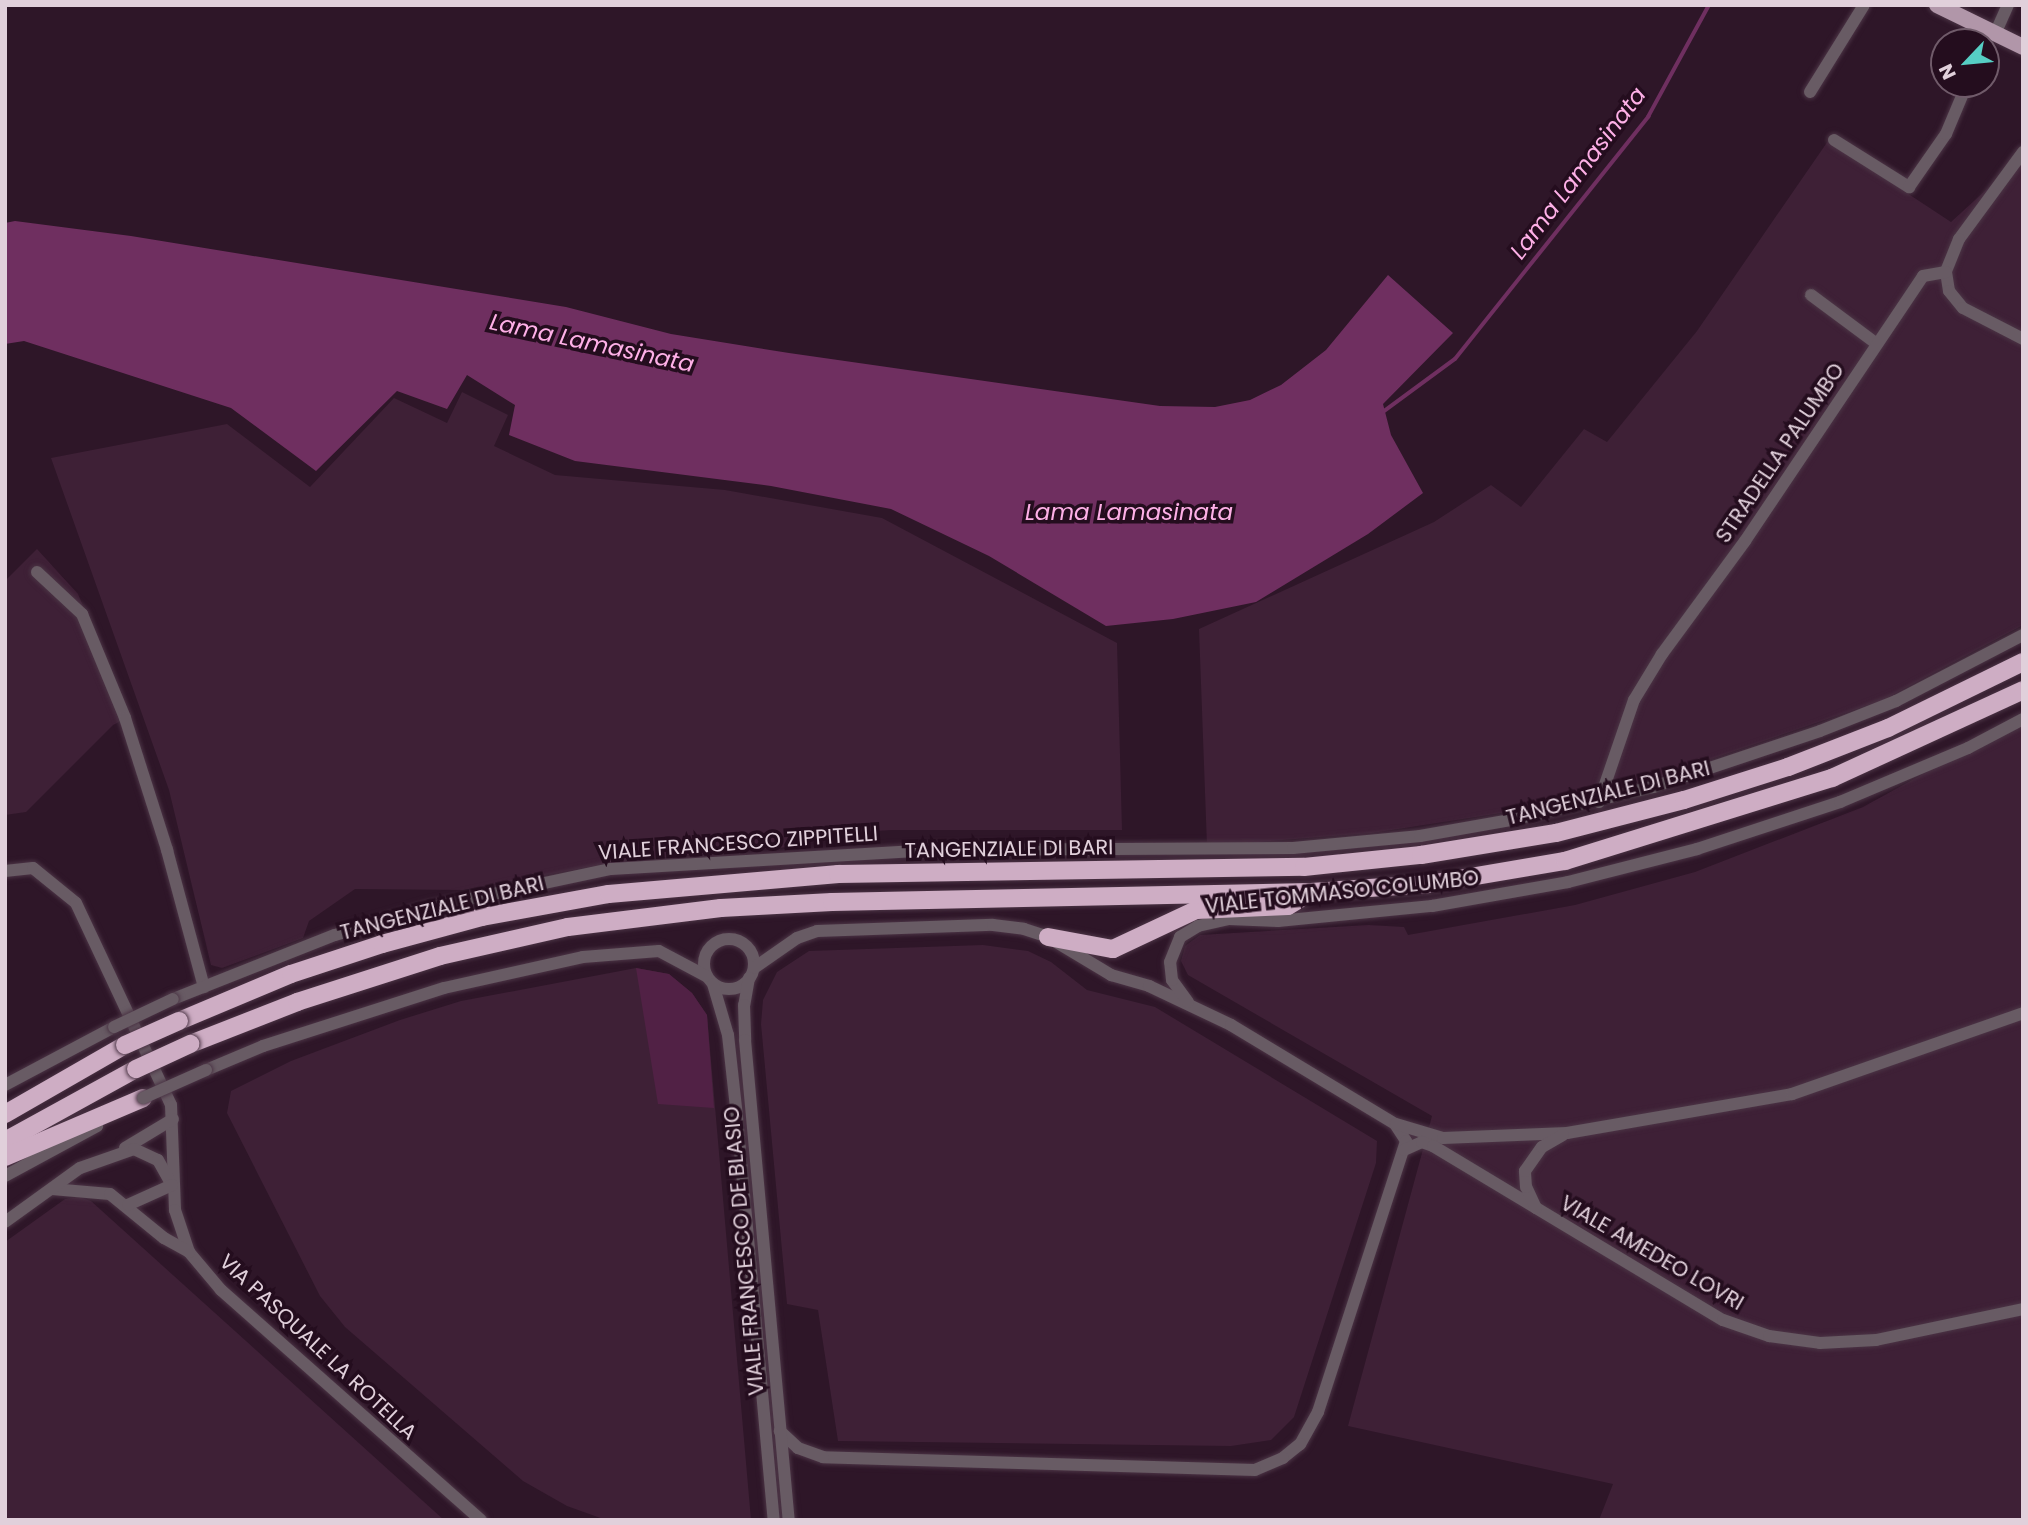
<!DOCTYPE html>
<style>
body{margin:0}
#map{position:relative;width:2028px;height:1525px;overflow:hidden;background:#2e1628;font-family:Poppins,sans-serif}
div>[style]{position:absolute}
.built>*{inset:0;background:#3e2036}
.green>*{inset:0;background:#512145}
.water>*{inset:0;background:#6f2f60}
.stream>*{height:3.5px;margin:-1.75px;padding:0 1.75px;transform-origin:1.75px;border-radius:1.75px;background:#6f2f60}
.roads{filter:drop-shadow(0 0 2px #4b3445) drop-shadow(0 0 2px #4b3445)}
.minor>*{height:12px;margin:-6px;padding:0 6px;transform-origin:6px;border-radius:6px;background:#685b64}
.minor>.ring{margin:-6px;padding:0;box-sizing:content-box;background:none;border:12px solid #685b64;border-radius:50%}
.major>*{height:16px;margin:-8px;padding:0 8px;transform-origin:8px;border-radius:8px;background:#b196a9}
.highway>*{height:18px;margin:-9px;padding:0 9px;transform-origin:9px;border-radius:9px;background:#ceadc4}
.bridges{filter:drop-shadow(0 0 2px #4b3445) drop-shadow(0 0 2px #4b3445)}
.minor-bridge>*{height:12px;margin:-6px;padding:0 6px;transform-origin:6px;border-radius:6px;background:#685b64}
.highway-bridge>*{height:18px;margin:-9px;padding:0 9px;transform-origin:9px;border-radius:9px;background:#ceadc4}
span{translate:-50% -50%;white-space:nowrap;text-align:center;line-height:1.15;-webkit-text-stroke:7px #240d1e;paint-order:stroke}
.street-label{font-size:21px;color:#e1d0db}
.water-label{font-size:23px;color:#feb0e7;font-style:italic}
.frame{position:absolute;inset:0;border:7px solid #e1d0db;pointer-events:none}
.north{position:absolute;left:1930px;top:28px;width:70px;height:70px;box-sizing:border-box;background:#240d1e;border:2px solid #705b6a;border-radius:50%;rotate:244deg;font-size:19px;font-weight:700;line-height:28px;text-align:center;color:#e1d0db}
.north::after{content:'';display:block;margin:auto;width:24px;height:32px;background:#56cec4;clip-path:polygon(50% 0,100% 100%,50% 72%,0 100%)}
</style>
<div id="map">
<div class="built">
<div style="clip-path:polygon(1828px 141px,1951px 222px,2023px 156px,2023px 625px,1883px 700px,1659px 777px,1521px 810px,1372px 833px,1207px 846px,1199px 629px,1434px 522px,1491px 485px,1521px 507px,1584px 429px,1607px 442px,1697px 331px)"></div>
<div style="clip-path:polygon(462px 392px,508px 415px,494px 446px,555px 475px,725px 490px,882px 518px,1117px 643px,1122px 830px,892px 830px,789px 836px,789px 847px,628px 860px,463px 890px,355px 889px,309px 921px,303px 938px,222px 968px,211px 965px,169px 790px,51px 458px,227px 424px,310px 487px,394px 398px,447px 423px)"></div>
<div style="clip-path:polygon(37px 549px,78px 594px,129px 717px,113px 725px,26px 812px,5px 815px,5px 581px)"></div>
<div style="clip-path:polygon(2023px 719px,2023px 1520px,1599px 1520px,1613px 1484px,1348px 1426px,1432px 1116px,1188px 975px,1181px 961px,1185px 946px,1200px 935px,1369px 925px,1404px 927px,1408px 935px,1575px 905px,1695px 872px,1863px 807px)"></div>
<div style="clip-path:polygon(983px 945px,1028px 951px,1051px 962px,1087px 990px,1155px 1007px,1377px 1141px,1376px 1163px,1294px 1417px,1271px 1440px,1231px 1446px,838px 1441px,818px 1310px,787px 1304px,761px 1024px,763px 1000px,777px 972px,809px 951px)"></div>
<div style="clip-path:polygon(636px 968px,669px 974px,692px 993px,707px 1015px,751px 1520px,606px 1520px,567px 1506px,523px 1481px,345px 1327px,320px 1296px,227px 1113px,231px 1091px,291px 1061px,400px 1020px,461px 1001px)"></div>
<div style="clip-path:polygon(79px 1197px,91px 1201px,444px 1520px,5px 1520px,5px 1242px,65px 1199px)"></div>
</div>
<div class="green">
<div style="clip-path:polygon(636px 968px,669px 974px,692px 993px,707px 1015px,714px 1108px,658px 1104px)"></div>
</div>
<div class="water">
<div style="clip-path:polygon(15px 221px,131px 236px,566px 307px,671px 334px,789px 353px,1160px 406px,1215px 407px,1250px 400px,1281px 385px,1326px 350px,1388px 275px,1453px 333px,1383px 404px,1391px 435px,1423px 493px,1368px 534px,1256px 602px,1173px 619px,1106px 626px,989px 556px,891px 509px,771px 486px,575px 461px,509px 435px,515px 405px,467px 375px,447px 409px,397px 391px,316px 471px,231px 408px,24px 341px,5px 344px,5px 223px)"></div>
</div>
<div class="stream">
<div style="left:1383px;top:412px;width:89px;rotate:-36.4deg"></div>
<div style="left:1455px;top:359px;width:310px;rotate:-51.4deg"></div>
<div style="left:1648px;top:117px;width:128px;rotate:-61.4deg"></div>
</div>
<div class="roads">
<div class="minor">
<div style="left:1995px;top:34px;width:32px;rotate:-66deg"></div>
<div style="left:1810px;top:92px;width:102px;rotate:-58.2deg"></div>
<div style="left:1834px;top:140px;width:89px;rotate:32.1deg"></div>
<div style="left:1909px;top:187px;width:65px;rotate:-55.1deg"></div>
<div style="left:1946px;top:134px;width:54px;rotate:-67.2deg"></div>
<div style="left:2023px;top:152px;width:108px;rotate:126.3deg"></div>
<div style="left:1959px;top:239px;width:35px;rotate:112deg"></div>
<div style="left:1946px;top:272px;width:19px;rotate:81deg"></div>
<div style="left:1949px;top:291px;width:22px;rotate:51deg"></div>
<div style="left:1963px;top:308px;width:68px;rotate:27.3deg"></div>
<div style="left:1811px;top:295px;width:82px;rotate:36.6deg"></div>
<div style="left:37px;top:572px;width:62px;rotate:43deg"></div>
<div style="left:82px;top:614px;width:113px;rotate:67.5deg"></div>
<div style="left:125px;top:718px;width:139px;rotate:72.3deg"></div>
<div style="left:167px;top:850px;width:142px;rotate:74.9deg"></div>
<div style="left:1599px;top:802px;width:108px;rotate:-71.1deg"></div>
<div style="left:1634px;top:700px;width:54px;rotate:-58.7deg"></div>
<div style="left:1662px;top:654px;width:140px;rotate:-53.7deg"></div>
<div style="left:1745px;top:541px;width:319px;rotate:-56.1deg"></div>
<div style="left:1923px;top:276px;width:23px;rotate:-10deg"></div>
<div style="left:5px;top:871px;width:28px;rotate:-6deg"></div>
<div style="left:33px;top:868px;width:55px;rotate:39.1deg"></div>
<div style="left:76px;top:903px;width:223px;rotate:64.8deg"></div>
<div style="left:171px;top:1105px;width:105px;rotate:87.8deg"></div>
<div style="left:175px;top:1210px;width:44px;rotate:71.6deg"></div>
<div style="left:189px;top:1252px;width:50px;rotate:49.9deg"></div>
<div style="left:221px;top:1290px;width:347px;rotate:41.5deg"></div>
<div class="ring" style="left:704px;top:939px;width:38px;height:38px"></div>
<div style="left:754px;top:968px;width:52px;rotate:-34.9deg"></div>
<div style="left:797px;top:938px;width:21px;rotate:-19deg"></div>
<div style="left:817px;top:931px;width:176px;rotate:-2deg"></div>
<div style="left:993px;top:925px;width:31px;rotate:7deg"></div>
<div style="left:1024px;top:929px;width:25px;rotate:18deg"></div>
<div style="left:1048px;top:937px;width:74px;rotate:31.1deg"></div>
<div style="left:1111px;top:975px;width:40px;rotate:16deg"></div>
<div style="left:1149px;top:986px;width:91px;rotate:25.4deg"></div>
<div style="left:1231px;top:1025px;width:192px;rotate:31.1deg"></div>
<div style="left:1395px;top:1124px;width:20px;rotate:57deg"></div>
<div style="left:1406px;top:1141px;width:285px;rotate:108deg"></div>
<div style="left:1318px;top:1412px;width:37px;rotate:119deg"></div>
<div style="left:1300px;top:1444px;width:22px;rotate:141deg"></div>
<div style="left:1283px;top:1458px;width:30px;rotate:157deg"></div>
<div style="left:1255px;top:1470px;width:432px;rotate:-178.3deg"></div>
<div style="left:823px;top:1457px;width:27px;rotate:-160deg"></div>
<div style="left:798px;top:1448px;width:25px;rotate:-137deg"></div>
<div style="left:749px;top:978px;width:27px;rotate:100deg"></div>
<div style="left:744px;top:1005px;width:35px;rotate:88deg"></div>
<div style="left:745px;top:1040px;width:482px;rotate:84.8deg"></div>
<div style="left:713px;top:984px;width:53px;rotate:73.6deg"></div>
<div style="left:728px;top:1035px;width:82px;rotate:83.7deg"></div>
<div style="left:737px;top:1117px;width:405px;rotate:84.8deg"></div>
<div style="left:173px;top:999px;width:174px;rotate:-21.6deg"></div>
<div style="left:335px;top:935px;width:96px;rotate:-16.4deg"></div>
<div style="left:427px;top:908px;width:188px;rotate:-12deg"></div>
<div style="left:611px;top:869px;width:318px;rotate:-3.4deg"></div>
<div style="left:928px;top:850px;width:365px;rotate:-0.3deg"></div>
<div style="left:1293px;top:848px;width:128px;rotate:-5.4deg"></div>
<div style="left:1420px;top:836px;width:92px;rotate:-10deg"></div>
<div style="left:1511px;top:820px;width:146px;rotate:-13.1deg"></div>
<div style="left:1653px;top:787px;width:176px;rotate:-18.5deg"></div>
<div style="left:1820px;top:731px;width:82px;rotate:-21.5deg"></div>
<div style="left:1896px;top:701px;width:143px;rotate:-27.5deg"></div>
<div style="left:1188px;top:1002px;width:27px;rotate:-126deg"></div>
<div style="left:1172px;top:980px;width:18px;rotate:-96deg"></div>
<div style="left:1170px;top:962px;width:27px;rotate:-68deg"></div>
<div style="left:1180px;top:937px;width:21px;rotate:-31deg"></div>
<div style="left:1198px;top:926px;width:32px;rotate:-13deg"></div>
<div style="left:1229px;top:919px;width:49px;rotate:2.3deg"></div>
<div style="left:1278px;top:921px;width:155px;rotate:-5.6deg"></div>
<div style="left:1432px;top:906px;width:138px;rotate:-10deg"></div>
<div style="left:1568px;top:882px;width:133px;rotate:-14.3deg"></div>
<div style="left:1697px;top:849px;width:151px;rotate:-18.2deg"></div>
<div style="left:1840px;top:802px;width:139px;rotate:-22.9deg"></div>
<div style="left:1968px;top:748px;width:62px;rotate:-27.8deg"></div>
<div style="left:206px;top:1070px;width:62px;rotate:-22.8deg"></div>
<div style="left:263px;top:1046px;width:190px;rotate:-17.8deg"></div>
<div style="left:444px;top:988px;width:142px;rotate:-12.6deg"></div>
<div style="left:583px;top:957px;width:76px;rotate:-4.5deg"></div>
<div style="left:659px;top:951px;width:53px;rotate:28deg"></div>
<div style="left:5px;top:1085px;width:123px;rotate:-28deg"></div>
<div style="left:1396px;top:1124px;width:49px;rotate:16.6deg"></div>
<div style="left:1443px;top:1138px;width:124px;rotate:-2.3deg"></div>
<div style="left:1567px;top:1133px;width:228px;rotate:-9.8deg"></div>
<div style="left:1792px;top:1094px;width:245px;rotate:-19.3deg"></div>
<div style="left:125px;top:1148px;width:56px;rotate:-31.1deg"></div>
<div style="left:1404px;top:1150px;width:20px;rotate:-24deg"></div>
<div style="left:1422px;top:1142px;width:12px;rotate:20deg"></div>
<div style="left:1433px;top:1146px;width:338px;rotate:31deg"></div>
<div style="left:1723px;top:1320px;width:49px;rotate:19.2deg"></div>
<div style="left:1769px;top:1336px;width:51px;rotate:7.8deg"></div>
<div style="left:1820px;top:1343px;width:56px;rotate:-3.1deg"></div>
<div style="left:1876px;top:1340px;width:150px;rotate:-11.9deg"></div>
<div style="left:5px;top:1176px;width:105px;rotate:-28.5deg"></div>
<div style="left:52px;top:1189px;width:58px;rotate:4.9deg"></div>
<div style="left:110px;top:1194px;width:70px;rotate:39.2deg"></div>
<div style="left:164px;top:1238px;width:29px;rotate:29deg"></div>
<div style="left:1536px;top:1208px;width:23px;rotate:-115deg"></div>
<div style="left:1526px;top:1187px;width:16px;rotate:-94deg"></div>
<div style="left:1525px;top:1171px;width:29px;rotate:-55deg"></div>
<div style="left:1542px;top:1147px;width:24px;rotate:-30deg"></div>
<div style="left:5px;top:1222px;width:92px;rotate:-35.8deg"></div>
<div style="left:80px;top:1168px;width:57px;rotate:-19.4deg"></div>
<div style="left:134px;top:1149px;width:26px;rotate:25deg"></div>
<div style="left:158px;top:1160px;width:29px;rotate:61deg"></div>
<div style="left:172px;top:1185px;width:48px;rotate:155.6deg"></div>
</div>
<div class="major">
<div style="left:1937px;top:5px;width:96px;rotate:26deg"></div>
</div>
<div class="highway">
<div style="left:1048px;top:937px;width:66px;rotate:10.5deg"></div>
<div style="left:1113px;top:949px;width:92px;rotate:-25.2deg"></div>
<div style="left:1196px;top:910px;width:92px;rotate:-2.5deg"></div>
<div style="left:1288px;top:906px;width:26px;rotate:-31deg"></div>
<div style="left:179px;top:1021px;width:121px;rotate:-22.8deg"></div>
<div style="left:291px;top:974px;width:96px;rotate:-18.2deg"></div>
<div style="left:382px;top:944px;width:104px;rotate:-15.1deg"></div>
<div style="left:482px;top:917px;width:129px;rotate:-10.3deg"></div>
<div style="left:609px;top:894px;width:230px;rotate:-5deg"></div>
<div style="left:838px;top:874px;width:466px;rotate:-0.9deg"></div>
<div style="left:1304px;top:867px;width:118px;rotate:-5.9deg"></div>
<div style="left:1421px;top:855px;width:137px;rotate:-9.3deg"></div>
<div style="left:1556px;top:833px;width:132px;rotate:-14.5deg"></div>
<div style="left:1684px;top:800px;width:109px;rotate:-17.6deg"></div>
<div style="left:1788px;top:767px;width:107px;rotate:-21.3deg"></div>
<div style="left:1888px;top:728px;width:150px;rotate:-26.1deg"></div>
<div style="left:190px;top:1044px;width:115px;rotate:-21.4deg"></div>
<div style="left:297px;top:1002px;width:150px;rotate:-17.8deg"></div>
<div style="left:440px;top:956px;width:131px;rotate:-12.8deg"></div>
<div style="left:568px;top:927px;width:154px;rotate:-7.1deg"></div>
<div style="left:721px;top:908px;width:111px;rotate:-3.1deg"></div>
<div style="left:832px;top:902px;width:479px;rotate:-1.2deg"></div>
<div style="left:1311px;top:892px;width:118px;rotate:-3.9deg"></div>
<div style="left:1429px;top:884px;width:138px;rotate:-9.6deg"></div>
<div style="left:1565px;top:861px;width:280px;rotate:-17.3deg"></div>
<div style="left:1832px;top:778px;width:210px;rotate:-24.7deg"></div>
<div style="left:5px;top:1114px;width:138px;rotate:-29.9deg"></div>
<div style="left:5px;top:1141px;width:149px;rotate:-28.8deg"></div>
<div style="left:5px;top:1157px;width:150px;rotate:-23.1deg"></div>
</div>
</div>
<div class="bridges">
<div class="minor-bridge">
<div style="left:114px;top:1027px;width:65px;rotate:-25.4deg"></div>
<div style="left:143px;top:1098px;width:69px;rotate:-24deg"></div>
</div>
<div class="highway-bridge">
<div style="left:125px;top:1045px;width:59px;rotate:-24deg"></div>
<div style="left:136px;top:1069px;width:60px;rotate:-24.8deg"></div>
</div>
</div>
<div class="street-label">
<span style="left:1780px;top:453px;rotate:-56deg">STRADELLA PALUMBO</span>
<span style="left:1608px;top:793px;rotate:-14deg">TANGENZIALE DI BARI</span>
<span style="left:738px;top:843px;rotate:-4deg">VIALE FRANCESCO ZIPPITELLI</span>
<span style="left:1009px;top:849px;rotate:-1deg">TANGENZIALE DI BARI</span>
<span style="left:1342px;top:892px;rotate:-6deg">VIALE TOMMASO COLUMBO</span>
<span style="left:442px;top:908px;rotate:-14deg">TANGENZIALE DI BARI</span>
<span style="left:744px;top:1251px;rotate:-95deg">VIALE FRANCESCO DE BLASIO</span>
<span style="left:1652px;top:1253px;rotate:30deg">VIALE AMEDEO LOVRI</span>
<span style="left:318px;top:1347px;rotate:43deg">VIA PASQUALE LA ROTELLA</span>
</div>
<div class="water-label">
<span style="left:1578px;top:173px;rotate:-53deg">Lama Lamasinata</span>
<span style="left:592px;top:343px;rotate:12deg">Lama Lamasinata</span>
<span style="left:1129px;top:512px">Lama Lamasinata</span>
</div>
<div class="frame"></div>
<div class="north">N</div>
</div>
